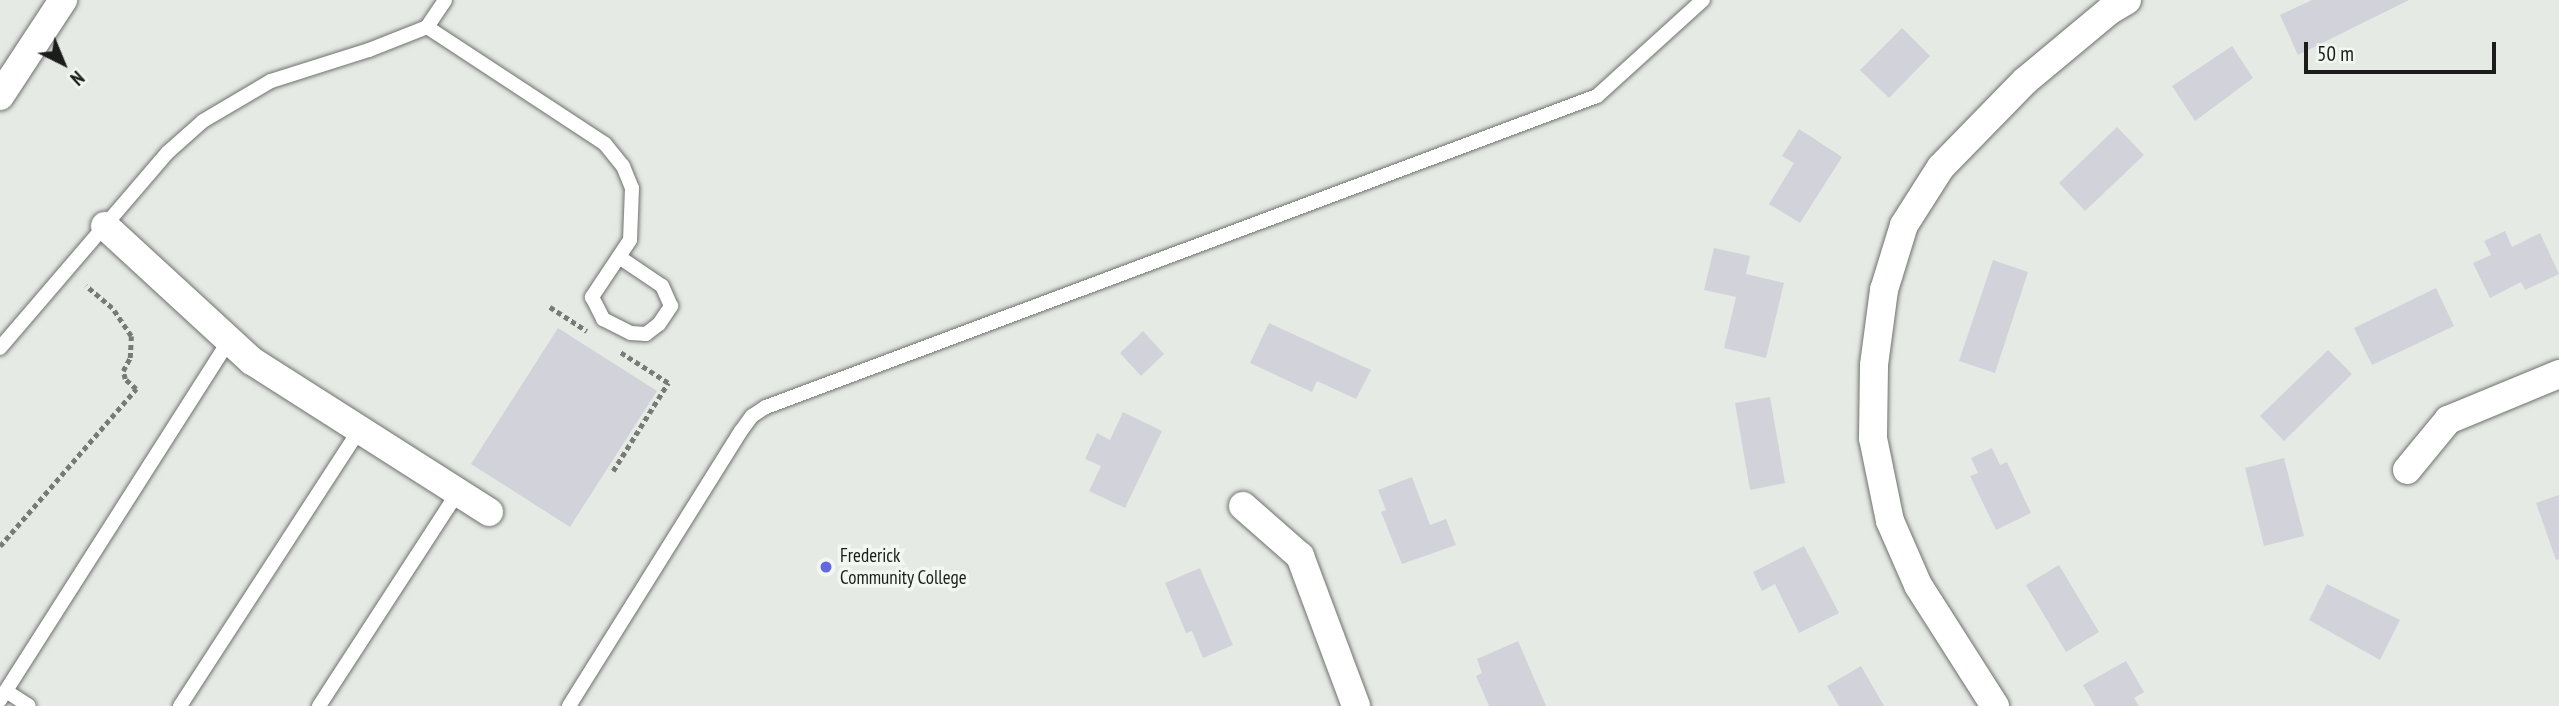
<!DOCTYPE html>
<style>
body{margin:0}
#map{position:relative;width:2559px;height:706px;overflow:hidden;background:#e5eae4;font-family:"PT Sans Narrow",sans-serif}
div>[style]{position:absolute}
.building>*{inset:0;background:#d2d3da}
.path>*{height:4.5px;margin-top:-2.25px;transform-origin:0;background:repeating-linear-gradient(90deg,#777a76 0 5px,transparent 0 8.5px)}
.roads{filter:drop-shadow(0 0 2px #6e726d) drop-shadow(0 0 2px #6e726d)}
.service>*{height:14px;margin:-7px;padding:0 7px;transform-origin:7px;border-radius:7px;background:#fff}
.minor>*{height:28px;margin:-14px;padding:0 14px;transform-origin:14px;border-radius:14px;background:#fff}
.dots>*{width:19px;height:19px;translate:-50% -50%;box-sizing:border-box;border:4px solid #f2f7f1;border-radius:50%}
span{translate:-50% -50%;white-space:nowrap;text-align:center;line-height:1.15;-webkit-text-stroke:7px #f2f7f1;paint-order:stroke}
.poi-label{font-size:19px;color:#1b1d1b}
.left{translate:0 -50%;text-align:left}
.north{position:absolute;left:28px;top:28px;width:70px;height:70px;-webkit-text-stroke:5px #f2f7f1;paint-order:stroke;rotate:137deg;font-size:19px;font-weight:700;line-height:28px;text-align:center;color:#1b1d1b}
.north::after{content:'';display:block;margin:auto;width:24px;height:32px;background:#1b1d1b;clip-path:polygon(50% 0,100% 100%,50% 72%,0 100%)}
.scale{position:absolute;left:2304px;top:42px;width:192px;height:32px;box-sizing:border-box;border:4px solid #1b1d1b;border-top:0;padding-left:9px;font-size:21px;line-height:24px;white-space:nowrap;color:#1b1d1b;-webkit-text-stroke:5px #f2f7f1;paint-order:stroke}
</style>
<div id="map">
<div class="building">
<div style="clip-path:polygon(2312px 0,2409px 0,2298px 55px,2280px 15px)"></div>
<div style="clip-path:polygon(1902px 28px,1930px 56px,1889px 98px,1860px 70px)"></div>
<div style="clip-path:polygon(2232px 46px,2253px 78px,2195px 121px,2172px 86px)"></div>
<div style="clip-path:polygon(2117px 127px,2144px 155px,2085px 211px,2059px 183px)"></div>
<div style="clip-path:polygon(1799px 129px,1842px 157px,1800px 223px,1769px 204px,1794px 163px,1782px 156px)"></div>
<div style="clip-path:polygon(2505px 231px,2512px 247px,2540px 233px,2559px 274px,2525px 290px,2521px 282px,2490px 298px,2473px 263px,2491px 255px,2484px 241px)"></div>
<div style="clip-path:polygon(1714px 248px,1750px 256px,1746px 274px,1784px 283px,1766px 358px,1724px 348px,1736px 297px,1704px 290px)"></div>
<div style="clip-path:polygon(1993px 260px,2028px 272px,1995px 373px,1959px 361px)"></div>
<div style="clip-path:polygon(2436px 288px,2454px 326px,2372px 365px,2354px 328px)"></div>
<div style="clip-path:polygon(1269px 323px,1371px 370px,1356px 399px,1317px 381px,1312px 392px,1250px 363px)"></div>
<div style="clip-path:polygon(558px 328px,657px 391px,570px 527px,471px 464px)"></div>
<div style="clip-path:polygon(1143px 331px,1164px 354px,1141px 376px,1120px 353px)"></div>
<div style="clip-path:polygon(2328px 350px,2352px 374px,2284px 441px,2260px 416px)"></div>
<div style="clip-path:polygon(1770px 397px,1785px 483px,1750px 490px,1735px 403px)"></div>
<div style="clip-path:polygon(1123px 412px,1162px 431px,1125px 508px,1089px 491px,1101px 466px,1085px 459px,1097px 433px,1110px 440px)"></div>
<div style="clip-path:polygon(1992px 448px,2000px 465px,2007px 462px,2031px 513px,1996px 530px,1970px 476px,1978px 473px,1971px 458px)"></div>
<div style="clip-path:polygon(2284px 458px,2304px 536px,2264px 546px,2245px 468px)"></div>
<div style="clip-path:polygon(1412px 477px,1430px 525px,1446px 519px,1456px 545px,1402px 564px,1381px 512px,1386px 510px,1378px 490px)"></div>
<div style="clip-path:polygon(2559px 495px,2559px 559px,2556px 560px,2536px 503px)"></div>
<div style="clip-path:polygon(1804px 546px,1839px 613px,1799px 633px,1775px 584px,1762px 591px,1753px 572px)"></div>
<div style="clip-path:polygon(2059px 565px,2099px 632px,2066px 652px,2026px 585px)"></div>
<div style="clip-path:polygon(1200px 568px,1233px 645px,1203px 658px,1192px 631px,1186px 633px,1165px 583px)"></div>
<div style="clip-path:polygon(2327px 584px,2400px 620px,2380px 660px,2309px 620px)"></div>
<div style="clip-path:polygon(1518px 641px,1546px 706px,1489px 706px,1476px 676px,1482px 673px,1477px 659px)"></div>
<div style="clip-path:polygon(2126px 661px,2144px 692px,2134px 698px,2139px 706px,2095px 706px,2083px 685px)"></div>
<div style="clip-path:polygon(1861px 666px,1884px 706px,1839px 706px,1827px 686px)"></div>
</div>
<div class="path">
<div style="left:550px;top:307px;width:44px;rotate:33deg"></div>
<div style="left:613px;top:471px;width:104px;rotate:-58deg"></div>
<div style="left:668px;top:383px;width:59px;rotate:-147.4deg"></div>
<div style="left:0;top:546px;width:208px;rotate:-49.1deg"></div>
<div style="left:136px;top:389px;width:15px;rotate:-138deg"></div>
<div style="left:125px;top:379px;width:8px;rotate:-104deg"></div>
<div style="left:123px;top:371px;width:15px;rotate:-62deg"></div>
<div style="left:130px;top:358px;width:22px;rotate:-87deg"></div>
<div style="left:131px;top:336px;width:34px;rotate:-124deg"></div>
<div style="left:112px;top:308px;width:34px;rotate:-140deg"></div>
</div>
<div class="roads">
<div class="service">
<div style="left:427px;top:27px;width:213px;rotate:33.3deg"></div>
<div style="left:605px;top:144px;width:28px;rotate:51deg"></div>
<div style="left:623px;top:166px;width:24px;rotate:68deg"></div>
<div style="left:632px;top:188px;width:52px;rotate:92.2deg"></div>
<div style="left:630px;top:240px;width:69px;rotate:123.7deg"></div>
<div style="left:592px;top:297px;width:25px;rotate:63deg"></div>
<div style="left:603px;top:319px;width:31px;rotate:27deg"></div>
<div style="left:631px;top:333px;width:15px;rotate:4deg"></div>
<div style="left:646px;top:334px;width:16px;rotate:-38deg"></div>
<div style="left:659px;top:324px;width:22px;rotate:-56deg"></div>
<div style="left:671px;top:306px;width:22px;rotate:-114deg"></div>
<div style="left:662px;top:286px;width:52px;rotate:-146deg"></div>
<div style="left:0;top:348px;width:257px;rotate:-49.4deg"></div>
<div style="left:167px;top:153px;width:48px;rotate:-41.6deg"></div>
<div style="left:203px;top:121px;width:79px;rotate:-30.5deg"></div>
<div style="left:271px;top:81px;width:103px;rotate:-17.6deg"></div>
<div style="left:369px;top:50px;width:62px;rotate:-21.6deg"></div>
<div style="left:427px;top:27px;width:32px;rotate:-56deg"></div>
<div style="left:6px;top:691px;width:27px;rotate:33deg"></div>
<div style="left:0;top:700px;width:427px;rotate:-57.5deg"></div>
<div style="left:180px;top:706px;width:329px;rotate:-57deg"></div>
<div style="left:319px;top:706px;width:255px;rotate:-57deg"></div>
<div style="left:569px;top:706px;width:324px;rotate:-58deg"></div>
<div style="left:741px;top:431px;width:19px;rotate:-54deg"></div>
<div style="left:752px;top:416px;width:17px;rotate:-33deg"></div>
<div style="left:766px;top:407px;width:887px;rotate:-20.52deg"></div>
<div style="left:1597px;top:96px;width:143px;rotate:-42.2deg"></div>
</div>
<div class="minor">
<div style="left:0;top:96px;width:115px;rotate:-56.7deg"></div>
<div style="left:105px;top:226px;width:200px;rotate:42.6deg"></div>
<div style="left:252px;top:361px;width:281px;rotate:32.5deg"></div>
<div style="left:2407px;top:470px;width:65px;rotate:-50.6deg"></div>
<div style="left:2448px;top:420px;width:120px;rotate:-22.5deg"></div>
<div style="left:1243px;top:506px;width:76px;rotate:41.3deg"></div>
<div style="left:1300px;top:556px;width:160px;rotate:69.5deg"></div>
<div style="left:1995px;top:706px;width:143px;rotate:-122.5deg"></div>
<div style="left:1918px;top:585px;width:70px;rotate:-113.6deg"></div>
<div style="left:1890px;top:521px;width:85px;rotate:-101.6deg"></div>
<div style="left:1873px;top:438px;width:73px;rotate:-89.2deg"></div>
<div style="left:1874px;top:365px;width:76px;rotate:-82.4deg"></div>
<div style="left:1884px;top:290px;width:68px;rotate:-72.9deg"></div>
<div style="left:1904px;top:225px;width:69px;rotate:-57.5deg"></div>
<div style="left:1941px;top:167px;width:120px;rotate:-45.7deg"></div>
<div style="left:2025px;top:81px;width:109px;rotate:-39.8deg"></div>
<div style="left:2109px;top:11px;width:21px;rotate:-31deg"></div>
</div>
</div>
<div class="dots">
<div style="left:826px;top:567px;background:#6168e1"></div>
</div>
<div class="poi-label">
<span class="left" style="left:840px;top:567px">Frederick<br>Community College</span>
</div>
<div class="north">N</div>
<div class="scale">50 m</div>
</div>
